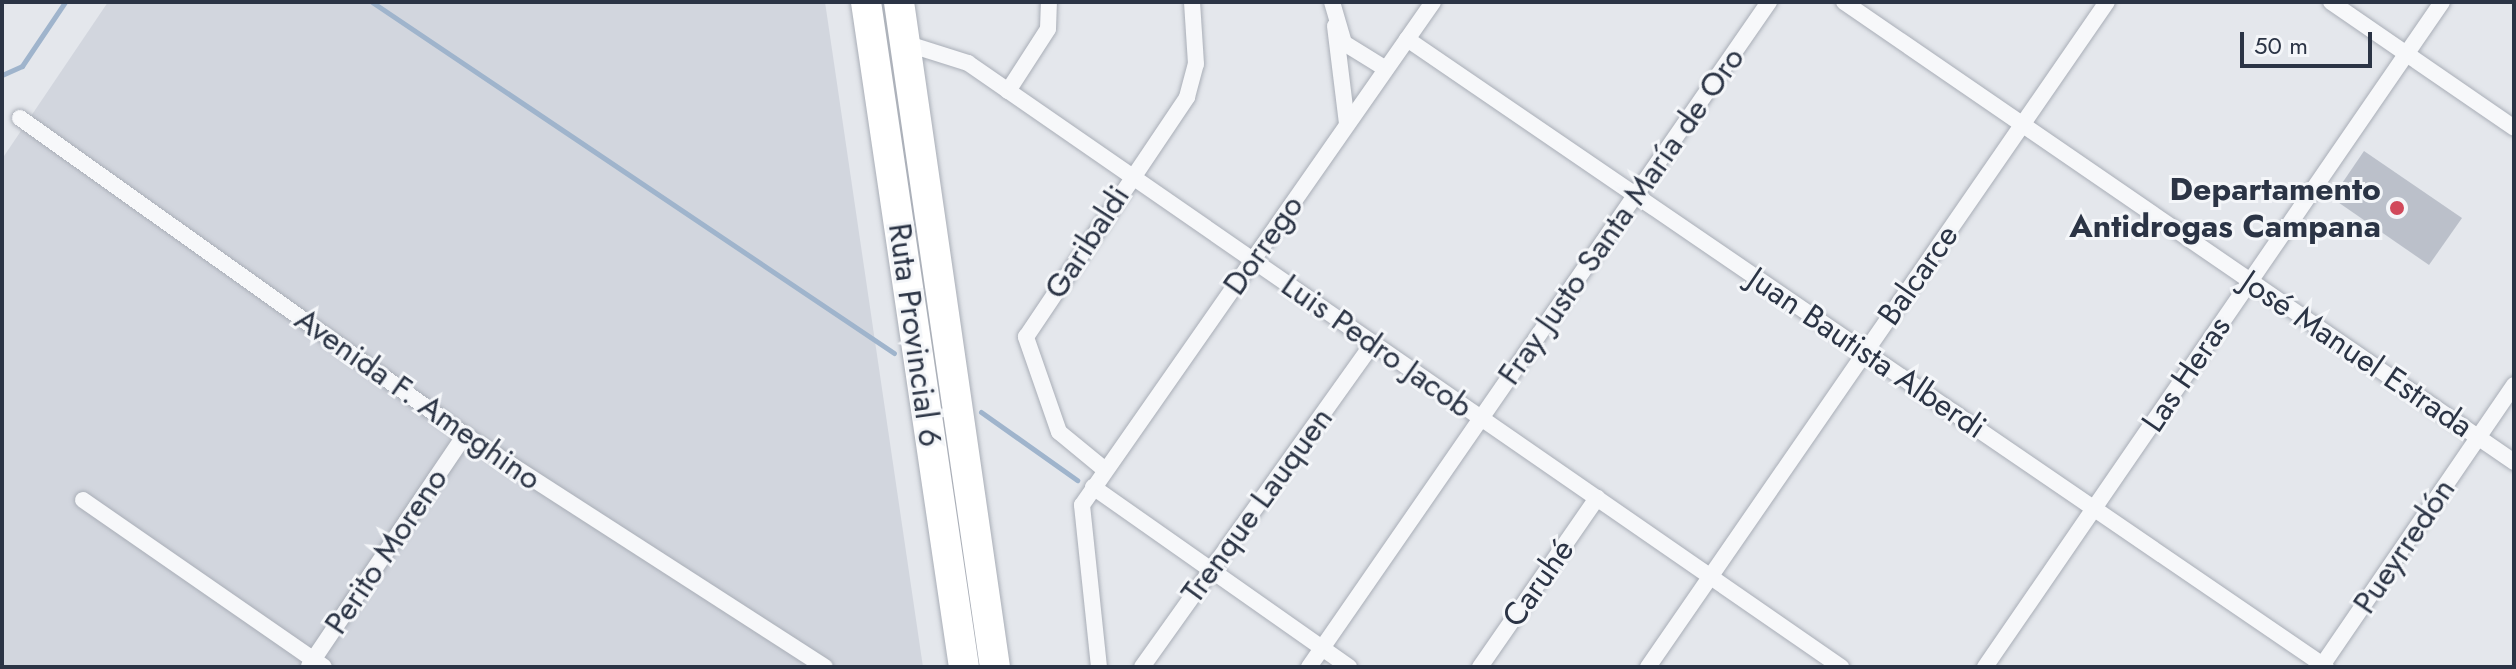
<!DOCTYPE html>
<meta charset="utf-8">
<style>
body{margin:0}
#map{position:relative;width:2516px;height:669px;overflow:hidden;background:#e4e7ec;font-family:Jost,sans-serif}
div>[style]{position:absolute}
.built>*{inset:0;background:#d2d6de}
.stream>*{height:5px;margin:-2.5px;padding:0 2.5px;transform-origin:2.5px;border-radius:2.5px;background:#9fb4cc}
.building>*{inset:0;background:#bbc0ca}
.roads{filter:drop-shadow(0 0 2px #a9aeb7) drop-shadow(0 0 2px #a9aeb7)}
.street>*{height:16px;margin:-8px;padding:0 8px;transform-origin:8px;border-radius:8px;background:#f7f8fa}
.highway>*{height:30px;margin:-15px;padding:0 15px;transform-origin:15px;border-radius:15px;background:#fff}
.dots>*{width:22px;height:22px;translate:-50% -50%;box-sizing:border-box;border:4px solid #f4f6f9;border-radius:50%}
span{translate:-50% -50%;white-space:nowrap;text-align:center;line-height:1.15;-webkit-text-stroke:6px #f4f6f9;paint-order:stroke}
.poi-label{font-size:32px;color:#2b3445;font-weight:700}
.right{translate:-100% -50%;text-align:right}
.street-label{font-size:32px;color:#2b3445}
.frame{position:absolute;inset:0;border:4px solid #2b3445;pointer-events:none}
.scale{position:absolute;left:2240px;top:32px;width:132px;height:36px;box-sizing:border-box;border:4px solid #2b3445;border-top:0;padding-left:10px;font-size:24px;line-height:28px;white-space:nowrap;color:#2b3445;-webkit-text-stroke:6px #f4f6f9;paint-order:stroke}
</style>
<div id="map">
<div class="built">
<div style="clip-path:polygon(108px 2px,825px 2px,923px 667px,2px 667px,2px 159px)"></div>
</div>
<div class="stream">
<div style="left:372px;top:2px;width:629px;rotate:33.92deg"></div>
<div style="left:2px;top:75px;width:22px;rotate:-24deg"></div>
<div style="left:22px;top:66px;width:77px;rotate:-56.1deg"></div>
<div style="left:981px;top:412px;width:118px;rotate:35.3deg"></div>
</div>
<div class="building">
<div style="clip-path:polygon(2364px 151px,2462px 218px,2429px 265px,2332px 198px)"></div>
</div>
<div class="roads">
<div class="street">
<div style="left:1332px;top:2px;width:43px;rotate:73.7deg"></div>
<div style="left:1344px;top:43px;width:49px;rotate:31.8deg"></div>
<div style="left:1844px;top:2px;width:813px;rotate:34.47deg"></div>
<div style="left:2331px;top:2px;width:222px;rotate:34.5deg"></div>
<div style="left:1335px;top:26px;width:99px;rotate:83deg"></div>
<div style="left:1407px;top:39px;width:1113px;rotate:34.35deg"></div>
<div style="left:905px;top:43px;width:66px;rotate:17.6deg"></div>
<div style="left:968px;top:63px;width:1062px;rotate:34.68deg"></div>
<div style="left:1008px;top:91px;width:74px;rotate:-57.2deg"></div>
<div style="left:1048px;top:29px;width:27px;rotate:-88deg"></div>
<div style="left:20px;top:118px;width:546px;rotate:35.46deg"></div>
<div style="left:465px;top:435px;width:428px;rotate:32.8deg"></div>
<div style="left:1104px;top:469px;width:58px;rotate:-140.6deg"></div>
<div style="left:1059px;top:432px;width:101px;rotate:-109.2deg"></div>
<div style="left:1026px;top:337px;width:289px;rotate:-56.1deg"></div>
<div style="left:1187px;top:97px;width:34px;rotate:-75deg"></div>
<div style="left:1196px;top:64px;width:62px;rotate:-93.7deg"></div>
<div style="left:1093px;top:487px;width:313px;rotate:35.1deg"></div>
<div style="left:83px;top:500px;width:293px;rotate:34.7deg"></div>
<div style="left:309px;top:666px;width:279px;rotate:-56deg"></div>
<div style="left:1099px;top:667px;width:163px;rotate:-96deg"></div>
<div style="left:1082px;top:505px;width:613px;rotate:-55.09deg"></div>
<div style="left:1142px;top:667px;width:398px;rotate:-54.5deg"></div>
<div style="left:1309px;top:667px;width:809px;rotate:-55.33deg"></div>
<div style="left:1480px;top:667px;width:206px;rotate:-55.3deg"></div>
<div style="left:1648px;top:667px;width:808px;rotate:-55.39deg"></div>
<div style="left:1985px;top:667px;width:807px;rotate:-55.5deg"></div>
<div style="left:2321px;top:667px;width:342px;rotate:-55.6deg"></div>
</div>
<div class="highway">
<div style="left:866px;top:2px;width:672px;rotate:81.62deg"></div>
<div style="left:899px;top:2px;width:672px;rotate:81.79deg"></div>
</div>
</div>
<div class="dots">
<div style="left:2397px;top:208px;background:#d1495b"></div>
</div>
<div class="poi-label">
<span class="right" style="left:2381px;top:208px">Departamento<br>Antidrogas Campana</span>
</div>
<div class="street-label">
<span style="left:1621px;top:216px;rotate:-55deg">Fray Justo Santa María de Oro</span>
<span style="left:1087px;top:242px;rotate:-57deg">Garibaldi</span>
<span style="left:1263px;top:245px;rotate:-55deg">Dorrego</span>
<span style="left:1918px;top:275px;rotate:-55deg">Balcarce</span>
<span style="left:915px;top:335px;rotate:82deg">Ruta Provincial 6</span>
<span style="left:1377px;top:346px;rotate:35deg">Luis Pedro Jacob</span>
<span style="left:1867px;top:353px;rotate:34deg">Juan Bautista Alberdi</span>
<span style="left:2357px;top:354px;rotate:34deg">José Manuel Estrada</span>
<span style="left:2186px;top:374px;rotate:-56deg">Las Heras</span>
<span style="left:418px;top:399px;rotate:35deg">Avenida F. Ameghino</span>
<span style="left:1257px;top:505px;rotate:-54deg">Trenque Lauquen</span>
<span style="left:2404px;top:546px;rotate:-56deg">Pueyrredón</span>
<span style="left:386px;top:551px;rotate:-56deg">Perito Moreno</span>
<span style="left:1538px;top:583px;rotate:-55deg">Caruhé</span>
</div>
<div class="frame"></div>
<div class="scale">50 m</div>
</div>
